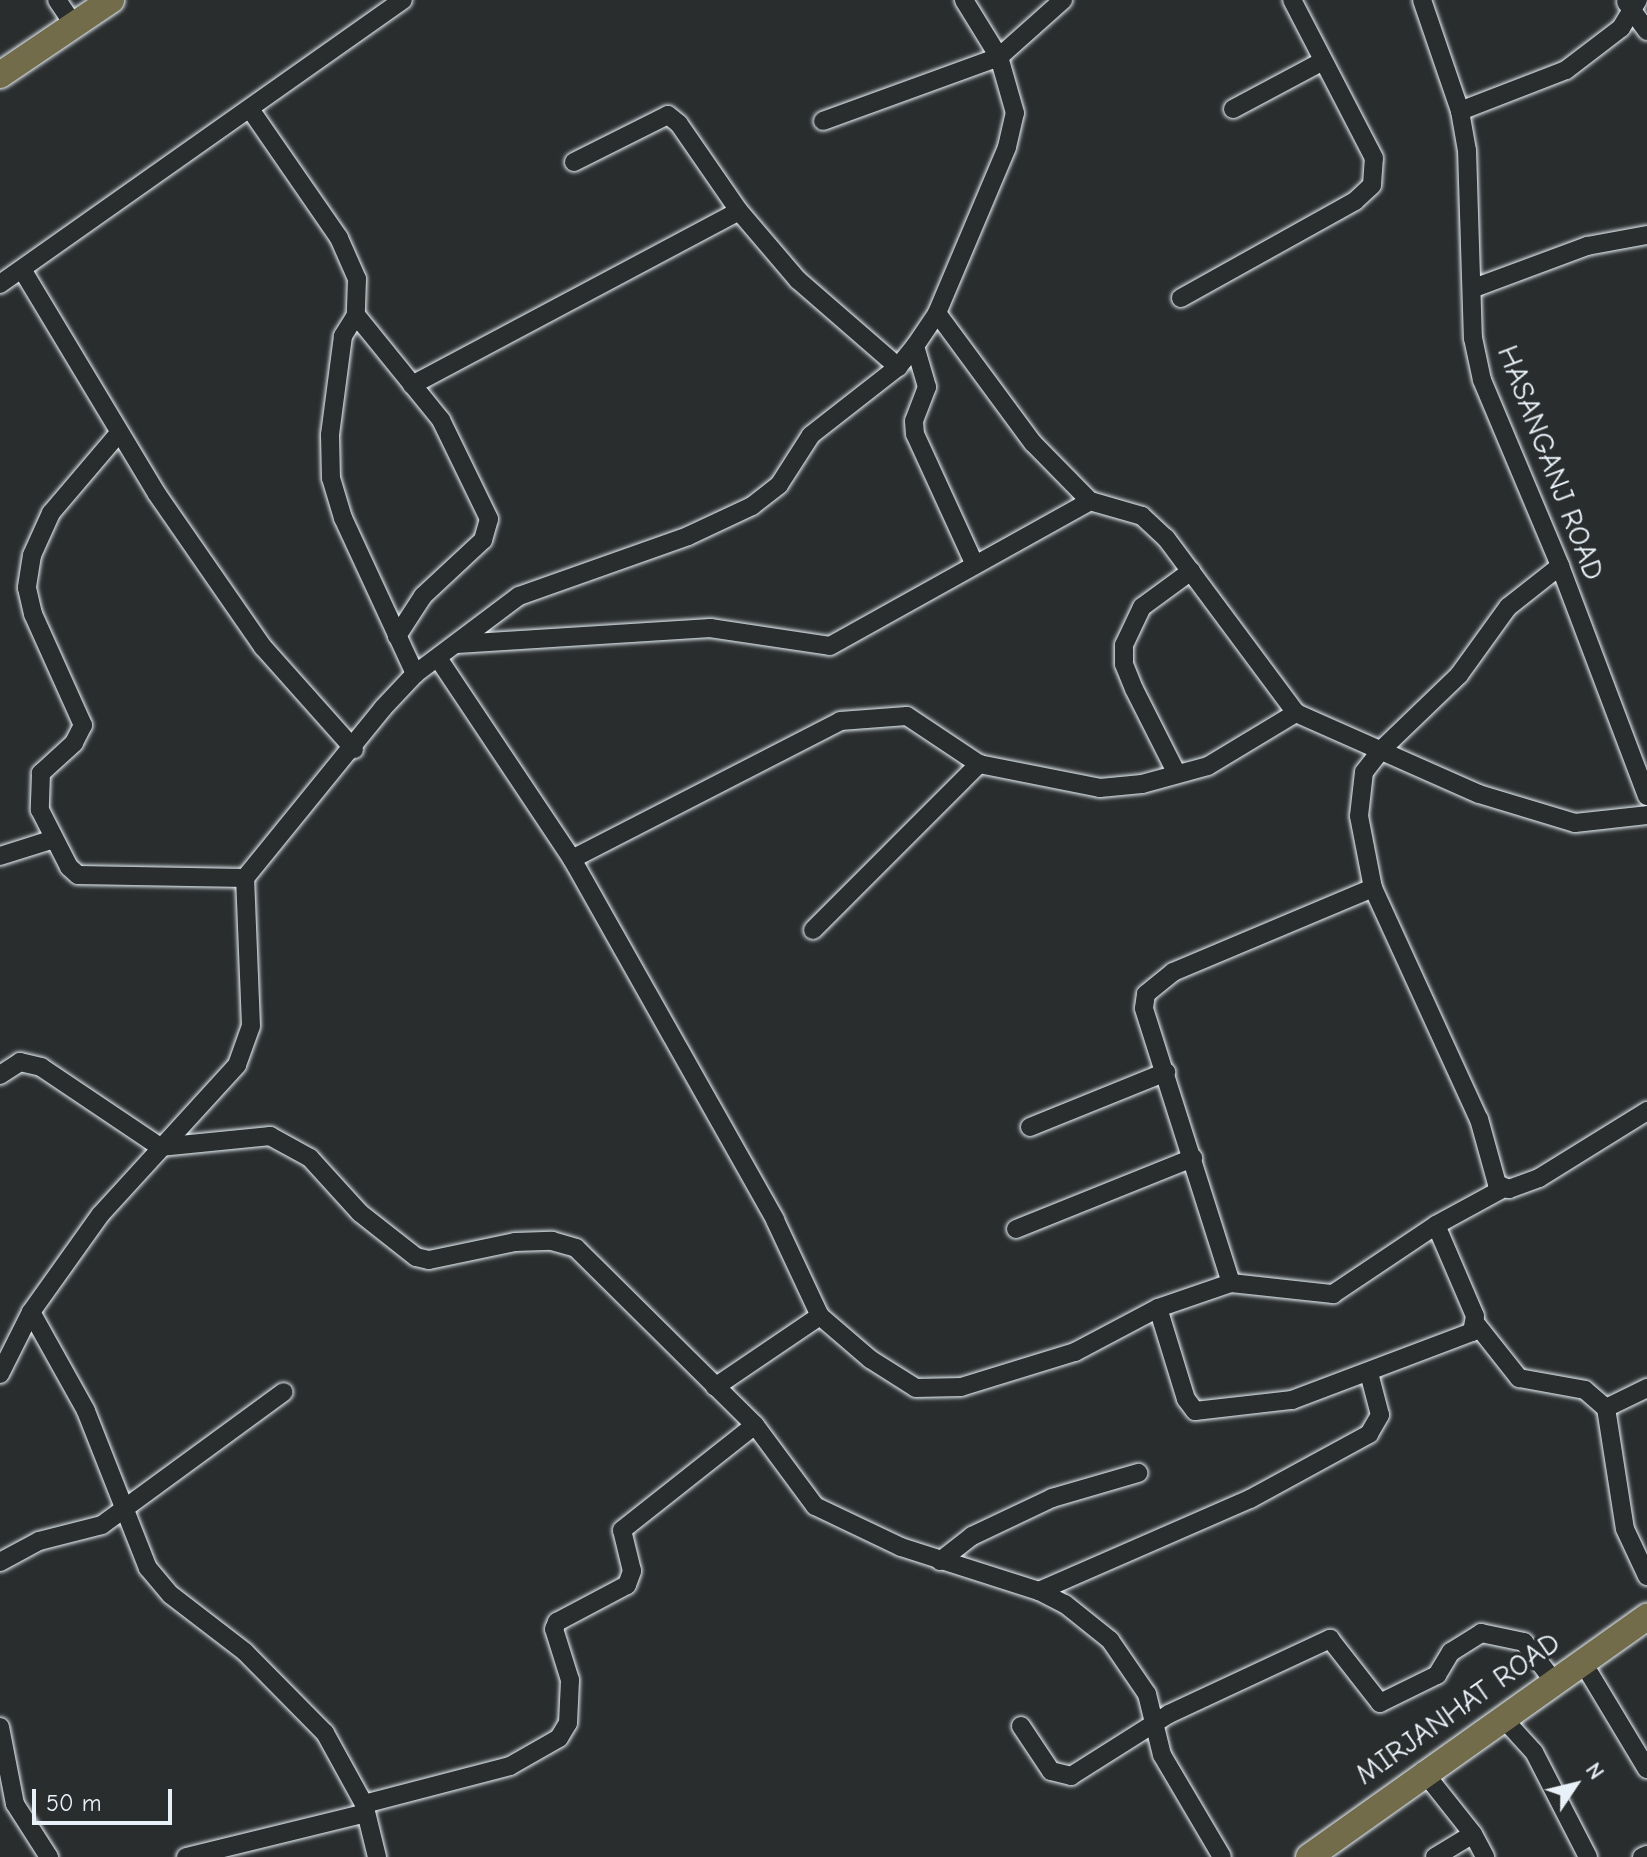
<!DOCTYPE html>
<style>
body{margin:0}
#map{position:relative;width:1647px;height:1857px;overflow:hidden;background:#2a2d2e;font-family:"Comic Neue",sans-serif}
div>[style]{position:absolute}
.roads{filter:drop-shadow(0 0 2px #e8f1f8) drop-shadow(0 0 2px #e8f1f8)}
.minor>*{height:18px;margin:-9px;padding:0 9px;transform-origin:9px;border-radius:9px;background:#2a2d2e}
.primary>*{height:26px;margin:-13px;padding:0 13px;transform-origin:13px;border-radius:13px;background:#726c4b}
span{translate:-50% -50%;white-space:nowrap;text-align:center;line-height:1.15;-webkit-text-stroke:7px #2a2d2e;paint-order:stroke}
.street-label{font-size:30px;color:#e8f1f8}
.north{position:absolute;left:1535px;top:1745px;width:80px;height:80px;-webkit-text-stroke:6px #2a2d2e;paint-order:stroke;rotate:55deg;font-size:22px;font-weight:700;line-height:32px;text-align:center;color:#e8f1f8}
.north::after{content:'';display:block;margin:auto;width:28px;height:36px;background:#e8f1f8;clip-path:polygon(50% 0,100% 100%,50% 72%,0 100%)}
.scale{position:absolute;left:32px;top:1789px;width:140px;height:36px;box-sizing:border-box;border:4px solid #e8f1f8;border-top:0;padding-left:10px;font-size:24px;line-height:28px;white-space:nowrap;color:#e8f1f8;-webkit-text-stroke:6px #2a2d2e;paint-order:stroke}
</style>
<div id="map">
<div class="roads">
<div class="minor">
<div style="left:57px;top:0;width:30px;rotate:56deg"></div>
<div style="left:1422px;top:0;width:117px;rotate:71.1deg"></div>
<div style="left:1460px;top:111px;width:40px;rotate:80deg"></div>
<div style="left:1467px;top:150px;width:188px;rotate:88.2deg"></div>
<div style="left:1473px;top:338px;width:43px;rotate:77.9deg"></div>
<div style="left:1482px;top:380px;width:202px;rotate:67.2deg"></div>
<div style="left:1560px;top:566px;width:246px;rotate:69.3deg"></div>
<div style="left:1626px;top:2px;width:36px;rotate:54deg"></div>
<div style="left:250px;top:109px;width:157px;rotate:55.4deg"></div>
<div style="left:339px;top:238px;width:45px;rotate:66.3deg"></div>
<div style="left:357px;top:279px;width:36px;rotate:92deg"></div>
<div style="left:356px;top:315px;width:25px;rotate:122deg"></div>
<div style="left:343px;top:336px;width:100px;rotate:97.5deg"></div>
<div style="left:330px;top:435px;width:43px;rotate:88.7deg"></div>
<div style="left:331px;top:478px;width:42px;rotate:73.3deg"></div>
<div style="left:343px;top:518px;width:172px;rotate:65.2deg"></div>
<div style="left:1233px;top:109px;width:102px;rotate:-28.1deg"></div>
<div style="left:1460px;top:111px;width:114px;rotate:-21.1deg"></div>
<div style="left:1566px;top:70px;width:69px;rotate:-37.4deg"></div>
<div style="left:1621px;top:28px;width:33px;rotate:-59deg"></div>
<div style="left:823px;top:121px;width:187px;rotate:-20deg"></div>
<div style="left:999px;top:57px;width:86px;rotate:-41.7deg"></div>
<div style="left:574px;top:162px;width:105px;rotate:-26.6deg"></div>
<div style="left:668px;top:115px;width:14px;rotate:39deg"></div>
<div style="left:679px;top:124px;width:106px;rotate:55.4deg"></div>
<div style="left:739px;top:211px;width:91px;rotate:49.5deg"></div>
<div style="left:798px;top:280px;width:133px;rotate:41deg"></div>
<div style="left:23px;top:271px;width:260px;rotate:59deg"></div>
<div style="left:157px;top:494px;width:186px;rotate:55.3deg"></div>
<div style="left:263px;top:647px;width:137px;rotate:48.3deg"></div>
<div style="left:0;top:284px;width:493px;rotate:-35.2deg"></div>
<div style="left:1474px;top:288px;width:121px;rotate:-20.4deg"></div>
<div style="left:1587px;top:246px;width:61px;rotate:-10.4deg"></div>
<div style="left:1181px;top:298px;width:199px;rotate:-29.1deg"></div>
<div style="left:1355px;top:201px;width:23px;rotate:-43deg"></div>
<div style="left:1372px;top:185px;width:27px;rotate:-86deg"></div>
<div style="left:1374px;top:158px;width:178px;rotate:-117.4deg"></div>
<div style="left:937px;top:313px;width:162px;rotate:53.6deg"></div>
<div style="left:1033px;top:443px;width:81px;rotate:45.5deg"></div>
<div style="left:1090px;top:501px;width:54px;rotate:16.1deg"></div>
<div style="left:1142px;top:516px;width:33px;rotate:43deg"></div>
<div style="left:1166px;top:538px;width:218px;rotate:53.4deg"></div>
<div style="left:1296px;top:713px;width:200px;rotate:23.9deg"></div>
<div style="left:1479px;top:794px;width:100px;rotate:16.8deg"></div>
<div style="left:1575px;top:823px;width:72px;rotate:-6.3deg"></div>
<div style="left:356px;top:315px;width:135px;rotate:51deg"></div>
<div style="left:441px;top:420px;width:110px;rotate:64.1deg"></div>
<div style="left:489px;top:519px;width:22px;rotate:106deg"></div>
<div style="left:483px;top:540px;width:82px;rotate:137deg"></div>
<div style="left:423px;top:596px;width:48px;rotate:123deg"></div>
<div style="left:915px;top:346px;width:43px;rotate:73.7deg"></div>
<div style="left:927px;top:387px;width:36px;rotate:111deg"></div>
<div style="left:914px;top:421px;width:13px;rotate:86deg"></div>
<div style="left:915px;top:434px;width:144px;rotate:65.4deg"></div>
<div style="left:412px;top:385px;width:370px;rotate:-28deg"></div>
<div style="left:119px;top:433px;width:105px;rotate:130.4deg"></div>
<div style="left:51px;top:513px;width:46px;rotate:114.3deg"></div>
<div style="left:32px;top:555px;width:33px;rotate:99deg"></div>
<div style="left:27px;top:588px;width:27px;rotate:77deg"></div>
<div style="left:33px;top:614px;width:122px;rotate:65.8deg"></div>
<div style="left:83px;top:725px;width:20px;rotate:117deg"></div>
<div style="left:74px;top:743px;width:45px;rotate:137.7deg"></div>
<div style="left:41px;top:773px;width:37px;rotate:92deg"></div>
<div style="left:40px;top:810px;width:64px;rotate:63deg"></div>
<div style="left:69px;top:867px;width:12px;rotate:42deg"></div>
<div style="left:78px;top:875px;width:167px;rotate:1deg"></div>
<div style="left:1560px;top:566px;width:66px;rotate:141.7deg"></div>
<div style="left:1508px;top:607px;width:84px;rotate:125.8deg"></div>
<div style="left:1459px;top:675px;width:107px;rotate:136.1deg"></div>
<div style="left:1382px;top:749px;width:29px;rotate:128deg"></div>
<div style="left:1364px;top:772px;width:44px;rotate:96.5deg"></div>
<div style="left:1359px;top:816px;width:73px;rotate:79deg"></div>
<div style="left:1373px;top:888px;width:254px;rotate:65.4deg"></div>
<div style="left:1479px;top:1119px;width:67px;rotate:74.5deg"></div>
<div style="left:1497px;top:1184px;width:13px;rotate:23deg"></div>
<div style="left:1509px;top:1189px;width:32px;rotate:-20deg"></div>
<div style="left:1539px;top:1178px;width:127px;rotate:-31.8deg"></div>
<div style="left:457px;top:644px;width:254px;rotate:-3.6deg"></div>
<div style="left:710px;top:628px;width:121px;rotate:8.5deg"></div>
<div style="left:830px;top:646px;width:298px;rotate:-29.1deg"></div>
<div style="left:438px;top:658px;width:242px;rotate:56.3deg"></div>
<div style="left:572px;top:859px;width:414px;rotate:60.6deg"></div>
<div style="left:775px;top:1220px;width:106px;rotate:64.9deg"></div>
<div style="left:820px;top:1316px;width:66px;rotate:40.7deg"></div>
<div style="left:870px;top:1359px;width:54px;rotate:32.2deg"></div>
<div style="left:916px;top:1388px;width:45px;rotate:-1.3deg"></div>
<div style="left:961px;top:1387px;width:119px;rotate:-17.1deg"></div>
<div style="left:1075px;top:1352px;width:94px;rotate:-27.9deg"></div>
<div style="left:1158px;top:1308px;width:77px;rotate:-18.9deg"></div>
<div style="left:1231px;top:1283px;width:103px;rotate:6.2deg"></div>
<div style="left:1333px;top:1294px;width:124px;rotate:-33.8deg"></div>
<div style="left:1436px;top:1225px;width:75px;rotate:-28.6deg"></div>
<div style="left:1177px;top:774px;width:95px;rotate:-116.8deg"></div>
<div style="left:1134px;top:689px;width:27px;rotate:-112deg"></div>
<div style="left:1124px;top:664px;width:19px;rotate:-90deg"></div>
<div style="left:1124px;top:645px;width:42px;rotate:-64.7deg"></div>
<div style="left:1142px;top:607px;width:61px;rotate:-36.3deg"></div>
<div style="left:0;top:856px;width:57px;rotate:-17.5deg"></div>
<div style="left:572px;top:859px;width:301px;rotate:-27.2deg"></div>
<div style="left:840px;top:721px;width:67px;rotate:-4.3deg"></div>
<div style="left:907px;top:716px;width:87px;rotate:33.7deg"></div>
<div style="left:979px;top:764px;width:123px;rotate:11.2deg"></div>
<div style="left:1100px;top:788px;width:42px;rotate:-5.4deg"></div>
<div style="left:1142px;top:784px;width:68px;rotate:-15.3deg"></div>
<div style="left:1208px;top:766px;width:103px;rotate:-31.1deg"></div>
<div style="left:813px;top:930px;width:235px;rotate:-45deg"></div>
<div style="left:0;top:1075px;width:24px;rotate:-33deg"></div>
<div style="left:20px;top:1062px;width:22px;rotate:13deg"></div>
<div style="left:41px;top:1067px;width:143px;rotate:33.9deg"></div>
<div style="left:160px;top:1147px;width:111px;rotate:-5.7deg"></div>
<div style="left:270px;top:1136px;width:46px;rotate:28.8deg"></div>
<div style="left:310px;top:1158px;width:74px;rotate:47.7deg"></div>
<div style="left:360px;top:1213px;width:71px;rotate:38.2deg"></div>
<div style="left:416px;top:1257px;width:13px;rotate:13deg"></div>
<div style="left:429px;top:1260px;width:88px;rotate:-11.8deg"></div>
<div style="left:515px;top:1242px;width:37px;rotate:-2deg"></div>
<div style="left:552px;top:1241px;width:25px;rotate:16deg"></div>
<div style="left:576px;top:1248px;width:252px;rotate:44.7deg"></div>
<div style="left:755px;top:1425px;width:101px;rotate:53.5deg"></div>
<div style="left:815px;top:1506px;width:95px;rotate:25.5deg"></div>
<div style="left:901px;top:1547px;width:145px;rotate:17.7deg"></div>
<div style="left:1039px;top:1591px;width:29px;rotate:27deg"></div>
<div style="left:1065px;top:1604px;width:58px;rotate:38.7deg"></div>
<div style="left:1110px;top:1640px;width:65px;rotate:55.6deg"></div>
<div style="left:1147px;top:1694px;width:63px;rotate:76.2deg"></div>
<div style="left:1162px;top:1755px;width:118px;rotate:59.5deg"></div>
<div style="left:1030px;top:1127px;width:147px;rotate:-22deg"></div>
<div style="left:1016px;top:1229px;width:191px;rotate:-21.9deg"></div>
<div style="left:1231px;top:1283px;width:288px;rotate:-107.6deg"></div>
<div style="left:1144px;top:1008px;width:14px;rotate:-82deg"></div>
<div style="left:1146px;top:994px;width:35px;rotate:-39deg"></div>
<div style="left:1173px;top:972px;width:217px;rotate:-22.8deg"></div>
<div style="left:1158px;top:1308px;width:95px;rotate:72.9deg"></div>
<div style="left:1186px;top:1399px;width:15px;rotate:53deg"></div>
<div style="left:1195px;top:1411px;width:98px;rotate:-6.5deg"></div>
<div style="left:1292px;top:1400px;width:192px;rotate:-20.7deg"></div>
<div style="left:1472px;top:1332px;width:16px;rotate:-79deg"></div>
<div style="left:1475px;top:1316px;width:99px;rotate:-113.2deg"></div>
<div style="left:31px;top:1312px;width:113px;rotate:60.9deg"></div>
<div style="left:86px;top:1411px;width:169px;rotate:68.5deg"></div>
<div style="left:148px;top:1568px;width:35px;rotate:50deg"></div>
<div style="left:171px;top:1595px;width:93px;rotate:37.6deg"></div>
<div style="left:245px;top:1652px;width:114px;rotate:45.4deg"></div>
<div style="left:325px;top:1733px;width:81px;rotate:61.2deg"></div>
<div style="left:364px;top:1804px;width:55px;rotate:76.2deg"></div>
<div style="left:1477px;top:1325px;width:68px;rotate:51.6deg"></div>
<div style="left:1519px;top:1378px;width:67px;rotate:10.3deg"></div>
<div style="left:1585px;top:1390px;width:28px;rotate:41deg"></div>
<div style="left:1606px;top:1408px;width:122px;rotate:81.1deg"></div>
<div style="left:1625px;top:1529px;width:52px;rotate:64.9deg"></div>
<div style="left:0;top:1374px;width:69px;rotate:-63.4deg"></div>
<div style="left:31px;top:1312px;width:120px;rotate:-54.5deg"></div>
<div style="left:101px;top:1214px;width:202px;rotate:-47.6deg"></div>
<div style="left:237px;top:1065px;width:41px;rotate:-70.3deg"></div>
<div style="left:251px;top:1026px;width:148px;rotate:-92.3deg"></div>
<div style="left:245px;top:878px;width:219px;rotate:-50.9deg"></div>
<div style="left:383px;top:708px;width:47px;rotate:-46.7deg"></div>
<div style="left:415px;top:674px;width:130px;rotate:-36.9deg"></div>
<div style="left:519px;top:596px;width:179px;rotate:-19.5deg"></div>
<div style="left:688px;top:536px;width:71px;rotate:-25.1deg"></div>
<div style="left:752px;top:506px;width:34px;rotate:-38deg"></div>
<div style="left:779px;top:485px;width:59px;rotate:-57.4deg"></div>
<div style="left:811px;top:435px;width:110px;rotate:-38deg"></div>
<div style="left:898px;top:367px;width:27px;rotate:-51deg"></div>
<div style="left:915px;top:346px;width:40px;rotate:-56deg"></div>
<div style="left:937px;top:313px;width:180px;rotate:-67.1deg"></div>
<div style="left:1007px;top:147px;width:35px;rotate:-77deg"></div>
<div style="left:1015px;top:113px;width:58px;rotate:-105.9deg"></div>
<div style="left:999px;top:57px;width:67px;rotate:-121.6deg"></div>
<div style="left:715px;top:1387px;width:127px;rotate:-34.1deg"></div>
<div style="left:1606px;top:1408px;width:46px;rotate:-26deg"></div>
<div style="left:940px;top:1561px;width:41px;rotate:-38deg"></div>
<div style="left:972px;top:1536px;width:89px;rotate:-25.4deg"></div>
<div style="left:1052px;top:1498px;width:90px;rotate:-16.2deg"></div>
<div style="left:0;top:1562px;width:44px;rotate:-28.3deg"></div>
<div style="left:39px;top:1541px;width:65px;rotate:-14.3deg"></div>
<div style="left:102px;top:1525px;width:225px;rotate:-36.2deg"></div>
<div style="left:1039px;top:1591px;width:230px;rotate:-23.6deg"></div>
<div style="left:1250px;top:1499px;width:136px;rotate:-28.6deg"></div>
<div style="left:1369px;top:1434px;width:22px;rotate:-60deg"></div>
<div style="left:1380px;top:1415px;width:43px;rotate:-104.7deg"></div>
<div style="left:1582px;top:1661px;width:126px;rotate:59deg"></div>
<div style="left:1502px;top:1717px;width:47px;rotate:47.6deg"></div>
<div style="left:1534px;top:1752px;width:118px;rotate:62.8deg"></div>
<div style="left:1021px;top:1726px;width:54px;rotate:56.3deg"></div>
<div style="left:1051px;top:1771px;width:21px;rotate:14deg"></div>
<div style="left:1071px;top:1776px;width:116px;rotate:-32.3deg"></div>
<div style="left:1169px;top:1714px;width:178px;rotate:-25deg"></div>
<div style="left:1330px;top:1639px;width:81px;rotate:52deg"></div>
<div style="left:1380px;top:1703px;width:64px;rotate:-26.2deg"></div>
<div style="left:1437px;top:1675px;width:27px;rotate:-59deg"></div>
<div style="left:1451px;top:1652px;width:36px;rotate:-32deg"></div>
<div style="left:1481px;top:1633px;width:44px;rotate:11.8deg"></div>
<div style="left:1524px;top:1642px;width:51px;rotate:52.9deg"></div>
<div style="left:0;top:1727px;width:78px;rotate:79deg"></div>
<div style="left:15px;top:1804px;width:63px;rotate:57.3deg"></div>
<div style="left:1423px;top:1771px;width:80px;rotate:51.6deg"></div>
<div style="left:1473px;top:1834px;width:26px;rotate:62deg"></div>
<div style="left:364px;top:1804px;width:151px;rotate:-14.6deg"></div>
<div style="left:510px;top:1766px;width:56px;rotate:-29.7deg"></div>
<div style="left:559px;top:1738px;width:17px;rotate:-59deg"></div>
<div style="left:568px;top:1723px;width:43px;rotate:-87.3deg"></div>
<div style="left:570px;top:1680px;width:53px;rotate:-107.4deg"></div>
<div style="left:554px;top:1629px;width:8px;rotate:-67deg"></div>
<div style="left:557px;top:1622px;width:79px;rotate:-27.9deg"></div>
<div style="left:627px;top:1585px;width:15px;rotate:-70deg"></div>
<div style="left:632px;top:1571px;width:42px;rotate:-103.7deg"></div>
<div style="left:622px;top:1530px;width:169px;rotate:-38.3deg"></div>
<div style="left:186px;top:1857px;width:185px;rotate:-13.7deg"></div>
<div style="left:1435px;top:1857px;width:44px;rotate:-31.2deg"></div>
<div style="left:1642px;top:1857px;width:5px;rotate:-22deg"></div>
</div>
<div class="primary">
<div style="left:0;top:75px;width:134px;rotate:-34deg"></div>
<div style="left:1309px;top:1857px;width:415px;rotate:-35.4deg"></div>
</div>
</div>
<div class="street-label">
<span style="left:1550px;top:463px;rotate:69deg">HASANGANJ ROAD</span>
<span style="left:1458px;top:1709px;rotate:-35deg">MIRJANHAT ROAD</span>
</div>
<div class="north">N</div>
<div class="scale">50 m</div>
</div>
